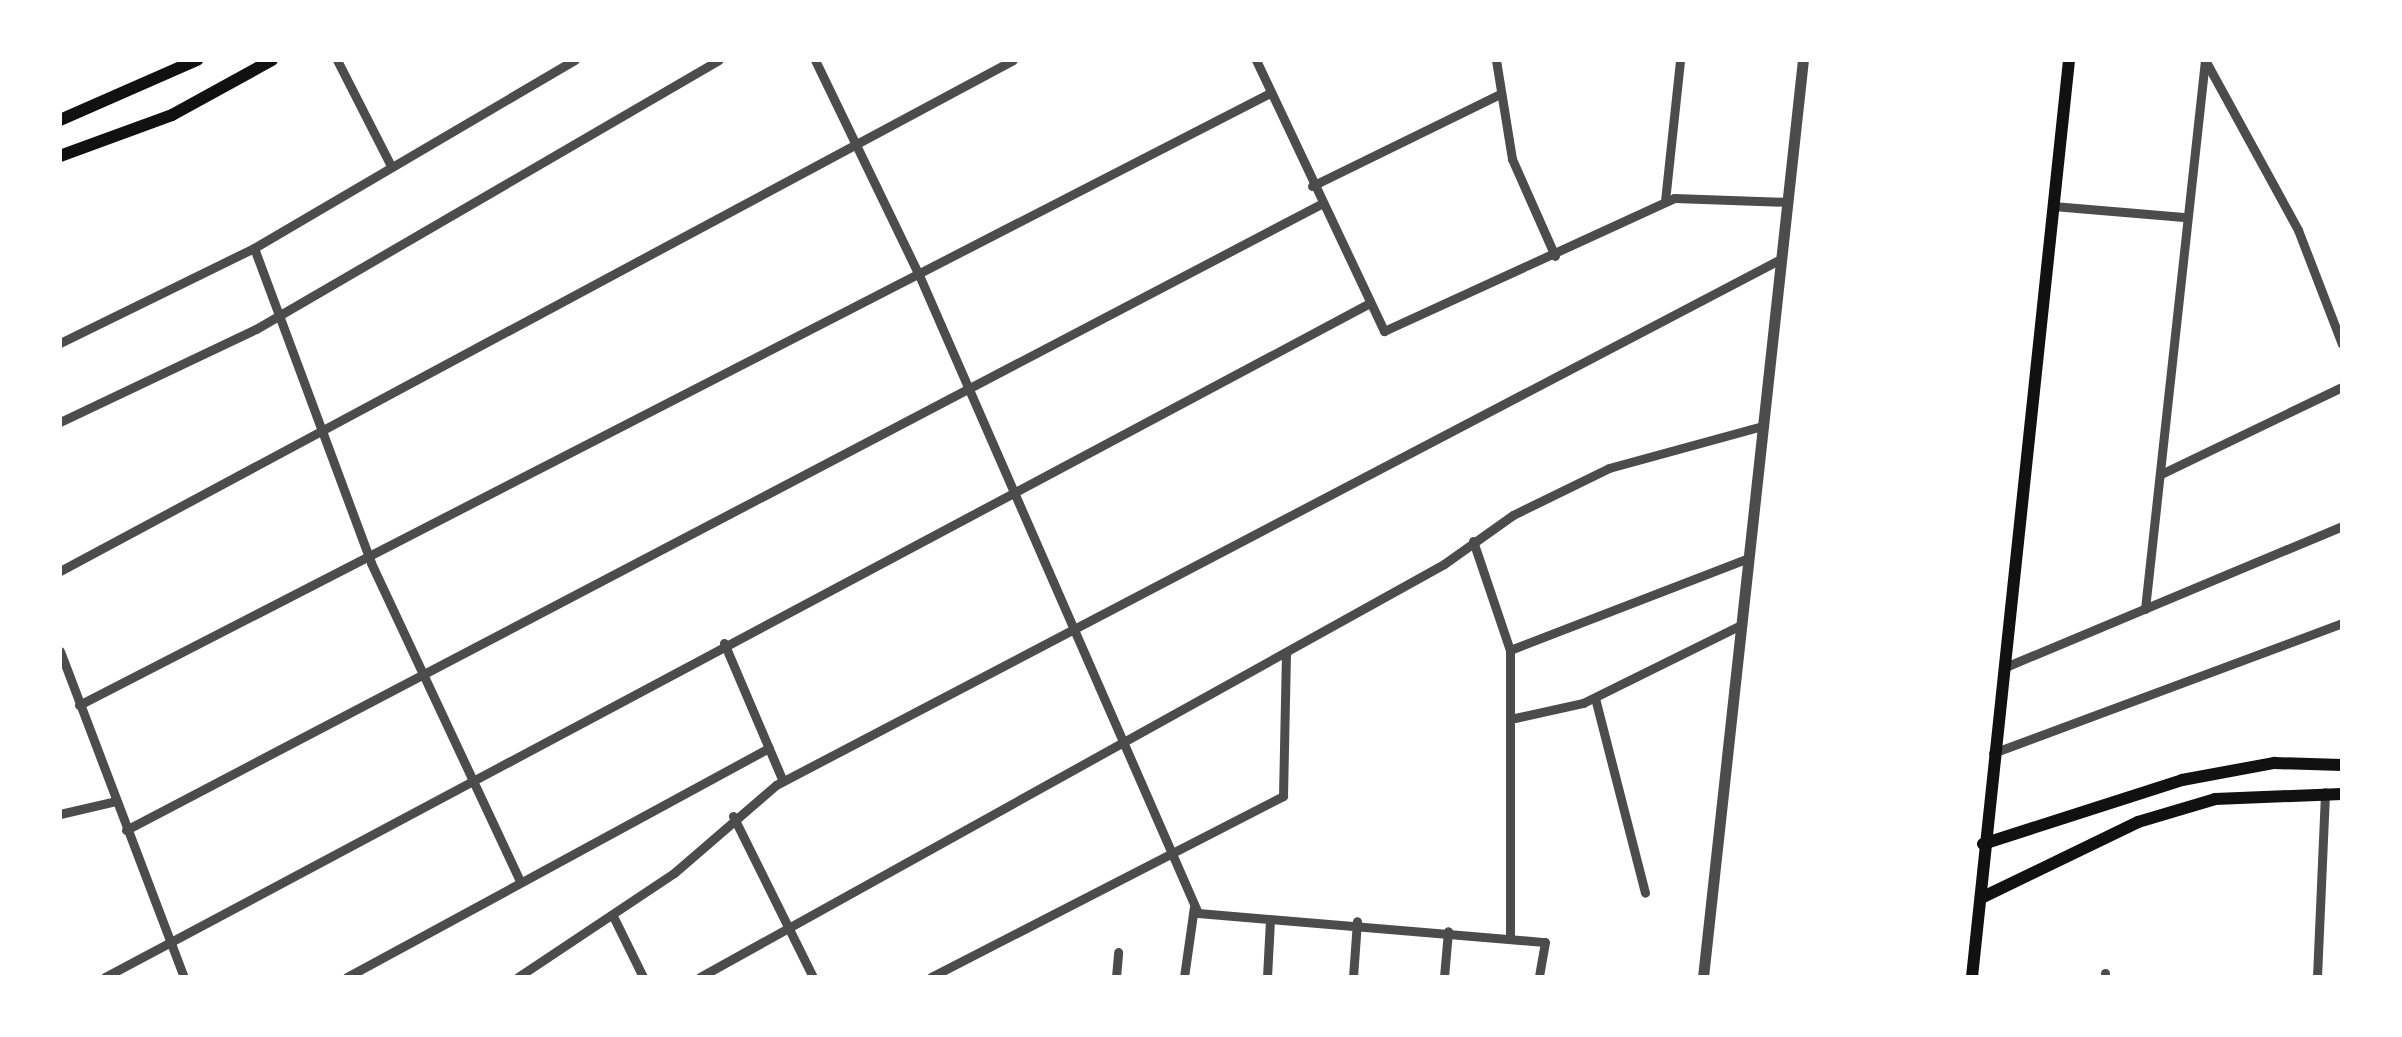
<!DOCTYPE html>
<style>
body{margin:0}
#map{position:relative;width:2402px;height:1037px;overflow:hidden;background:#fff;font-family:"DejaVu Sans",sans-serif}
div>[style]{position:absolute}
.minor>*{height:9px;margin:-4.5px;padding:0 4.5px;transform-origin:4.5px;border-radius:4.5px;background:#4c4c4c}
.tertiary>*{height:11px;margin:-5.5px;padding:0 5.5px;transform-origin:5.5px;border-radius:5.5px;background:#4c4c4c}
.secondary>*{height:12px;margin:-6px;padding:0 6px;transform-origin:6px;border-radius:6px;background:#111}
span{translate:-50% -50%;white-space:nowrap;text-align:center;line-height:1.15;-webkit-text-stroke:8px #fff;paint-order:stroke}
.frame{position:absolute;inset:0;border:62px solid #fff;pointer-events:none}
</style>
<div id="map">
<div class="minor">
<div style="left:337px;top:60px;width:119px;rotate:63deg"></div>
<div style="left:815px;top:60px;width:239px;rotate:64.2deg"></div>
<div style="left:919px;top:275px;width:696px;rotate:66.38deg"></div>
<div style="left:1198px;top:913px;width:348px;rotate:4.8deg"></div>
<div style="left:1545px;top:942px;width:36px;rotate:100deg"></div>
<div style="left:1256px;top:60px;width:300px;rotate:64.7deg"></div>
<div style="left:1384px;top:331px;width:319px;rotate:-24.6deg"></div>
<div style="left:1674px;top:198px;width:114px;rotate:2deg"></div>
<div style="left:1496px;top:60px;width:100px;rotate:80.8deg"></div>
<div style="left:1512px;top:159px;width:106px;rotate:66.1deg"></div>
<div style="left:2205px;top:60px;width:194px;rotate:61.3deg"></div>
<div style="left:2298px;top:230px;width:122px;rotate:68.9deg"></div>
<div style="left:1312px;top:186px;width:207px;rotate:-26.1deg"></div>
<div style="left:1665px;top:201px;width:142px;rotate:-83.9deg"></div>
<div style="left:2053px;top:206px;width:131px;rotate:4.8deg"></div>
<div style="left:254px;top:248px;width:336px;rotate:69.6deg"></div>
<div style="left:371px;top:563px;width:351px;rotate:64.9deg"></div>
<div style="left:60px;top:343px;width:216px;rotate:-26.1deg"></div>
<div style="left:254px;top:248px;width:372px;rotate:-30.4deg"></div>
<div style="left:60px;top:422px;width:217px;rotate:-25.4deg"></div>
<div style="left:256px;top:329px;width:535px;rotate:-30.16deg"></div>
<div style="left:2161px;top:474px;width:201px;rotate:-25.7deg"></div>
<div style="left:1473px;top:541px;width:115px;rotate:71.3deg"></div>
<div style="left:1510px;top:650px;width:288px;rotate:90deg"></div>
<div style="left:60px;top:571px;width:1081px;rotate:-28.2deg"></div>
<div style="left:2145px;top:609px;width:552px;rotate:-83.76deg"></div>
<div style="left:724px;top:643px;width:150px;rotate:66.9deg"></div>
<div style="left:1510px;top:650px;width:256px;rotate:-21.1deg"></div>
<div style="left:60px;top:651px;width:349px;rotate:69.2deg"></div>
<div style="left:2003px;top:668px;width:368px;rotate:-22.7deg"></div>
<div style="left:1595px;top:698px;width:201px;rotate:75.6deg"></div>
<div style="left:79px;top:705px;width:1339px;rotate:-27.2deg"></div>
<div style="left:1515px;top:718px;width:70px;rotate:-12.4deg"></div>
<div style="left:1583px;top:703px;width:176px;rotate:-26.3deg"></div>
<div style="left:1993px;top:753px;width:372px;rotate:-20.4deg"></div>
<div style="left:60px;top:814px;width:57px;rotate:-13.1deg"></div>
<div style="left:733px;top:816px;width:180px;rotate:63.6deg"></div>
<div style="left:126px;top:830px;width:1349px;rotate:-27.65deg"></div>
<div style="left:613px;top:916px;width:68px;rotate:63.8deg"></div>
<div style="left:105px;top:977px;width:1431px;rotate:-28.05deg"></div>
<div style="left:347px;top:977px;width:480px;rotate:-28.5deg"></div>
<div style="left:518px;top:977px;width:187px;rotate:-33.7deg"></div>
<div style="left:674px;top:873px;width:135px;rotate:-40.8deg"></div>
<div style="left:776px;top:785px;width:1134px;rotate:-27.63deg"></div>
<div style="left:700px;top:977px;width:851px;rotate:-29.03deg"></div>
<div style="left:1444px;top:564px;width:85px;rotate:-35.4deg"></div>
<div style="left:1513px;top:515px;width:107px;rotate:-26.1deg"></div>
<div style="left:1609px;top:468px;width:160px;rotate:-15.3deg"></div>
<div style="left:931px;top:977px;width:396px;rotate:-27.2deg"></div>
<div style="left:1283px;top:796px;width:143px;rotate:-88.8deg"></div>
<div style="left:1116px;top:977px;width:25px;rotate:-85deg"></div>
<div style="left:1184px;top:977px;width:71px;rotate:-81.9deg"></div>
<div style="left:1267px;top:977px;width:57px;rotate:-87deg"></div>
<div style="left:1353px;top:977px;width:56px;rotate:-85.9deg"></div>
<div style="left:1444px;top:977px;width:46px;rotate:-85deg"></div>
<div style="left:2105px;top:977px;width:4px;rotate:-90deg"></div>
<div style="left:2317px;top:977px;width:185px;rotate:-87.5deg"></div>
</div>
<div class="tertiary">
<div style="left:1703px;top:977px;width:922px;rotate:-83.78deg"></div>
</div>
<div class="secondary">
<div style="left:60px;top:120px;width:150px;rotate:-23.7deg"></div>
<div style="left:60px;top:156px;width:119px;rotate:-20.1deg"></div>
<div style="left:172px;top:115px;width:114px;rotate:-28.8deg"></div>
<div style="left:1983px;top:844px;width:209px;rotate:-17.8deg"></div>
<div style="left:2182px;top:780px;width:94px;rotate:-10.5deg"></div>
<div style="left:2274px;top:763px;width:68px;rotate:1.7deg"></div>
<div style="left:1981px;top:898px;width:174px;rotate:-25.8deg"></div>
<div style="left:2138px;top:822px;width:80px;rotate:-16.6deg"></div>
<div style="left:2215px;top:799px;width:127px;rotate:-2.3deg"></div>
<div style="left:1972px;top:977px;width:922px;rotate:-83.96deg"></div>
</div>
<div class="frame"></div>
</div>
